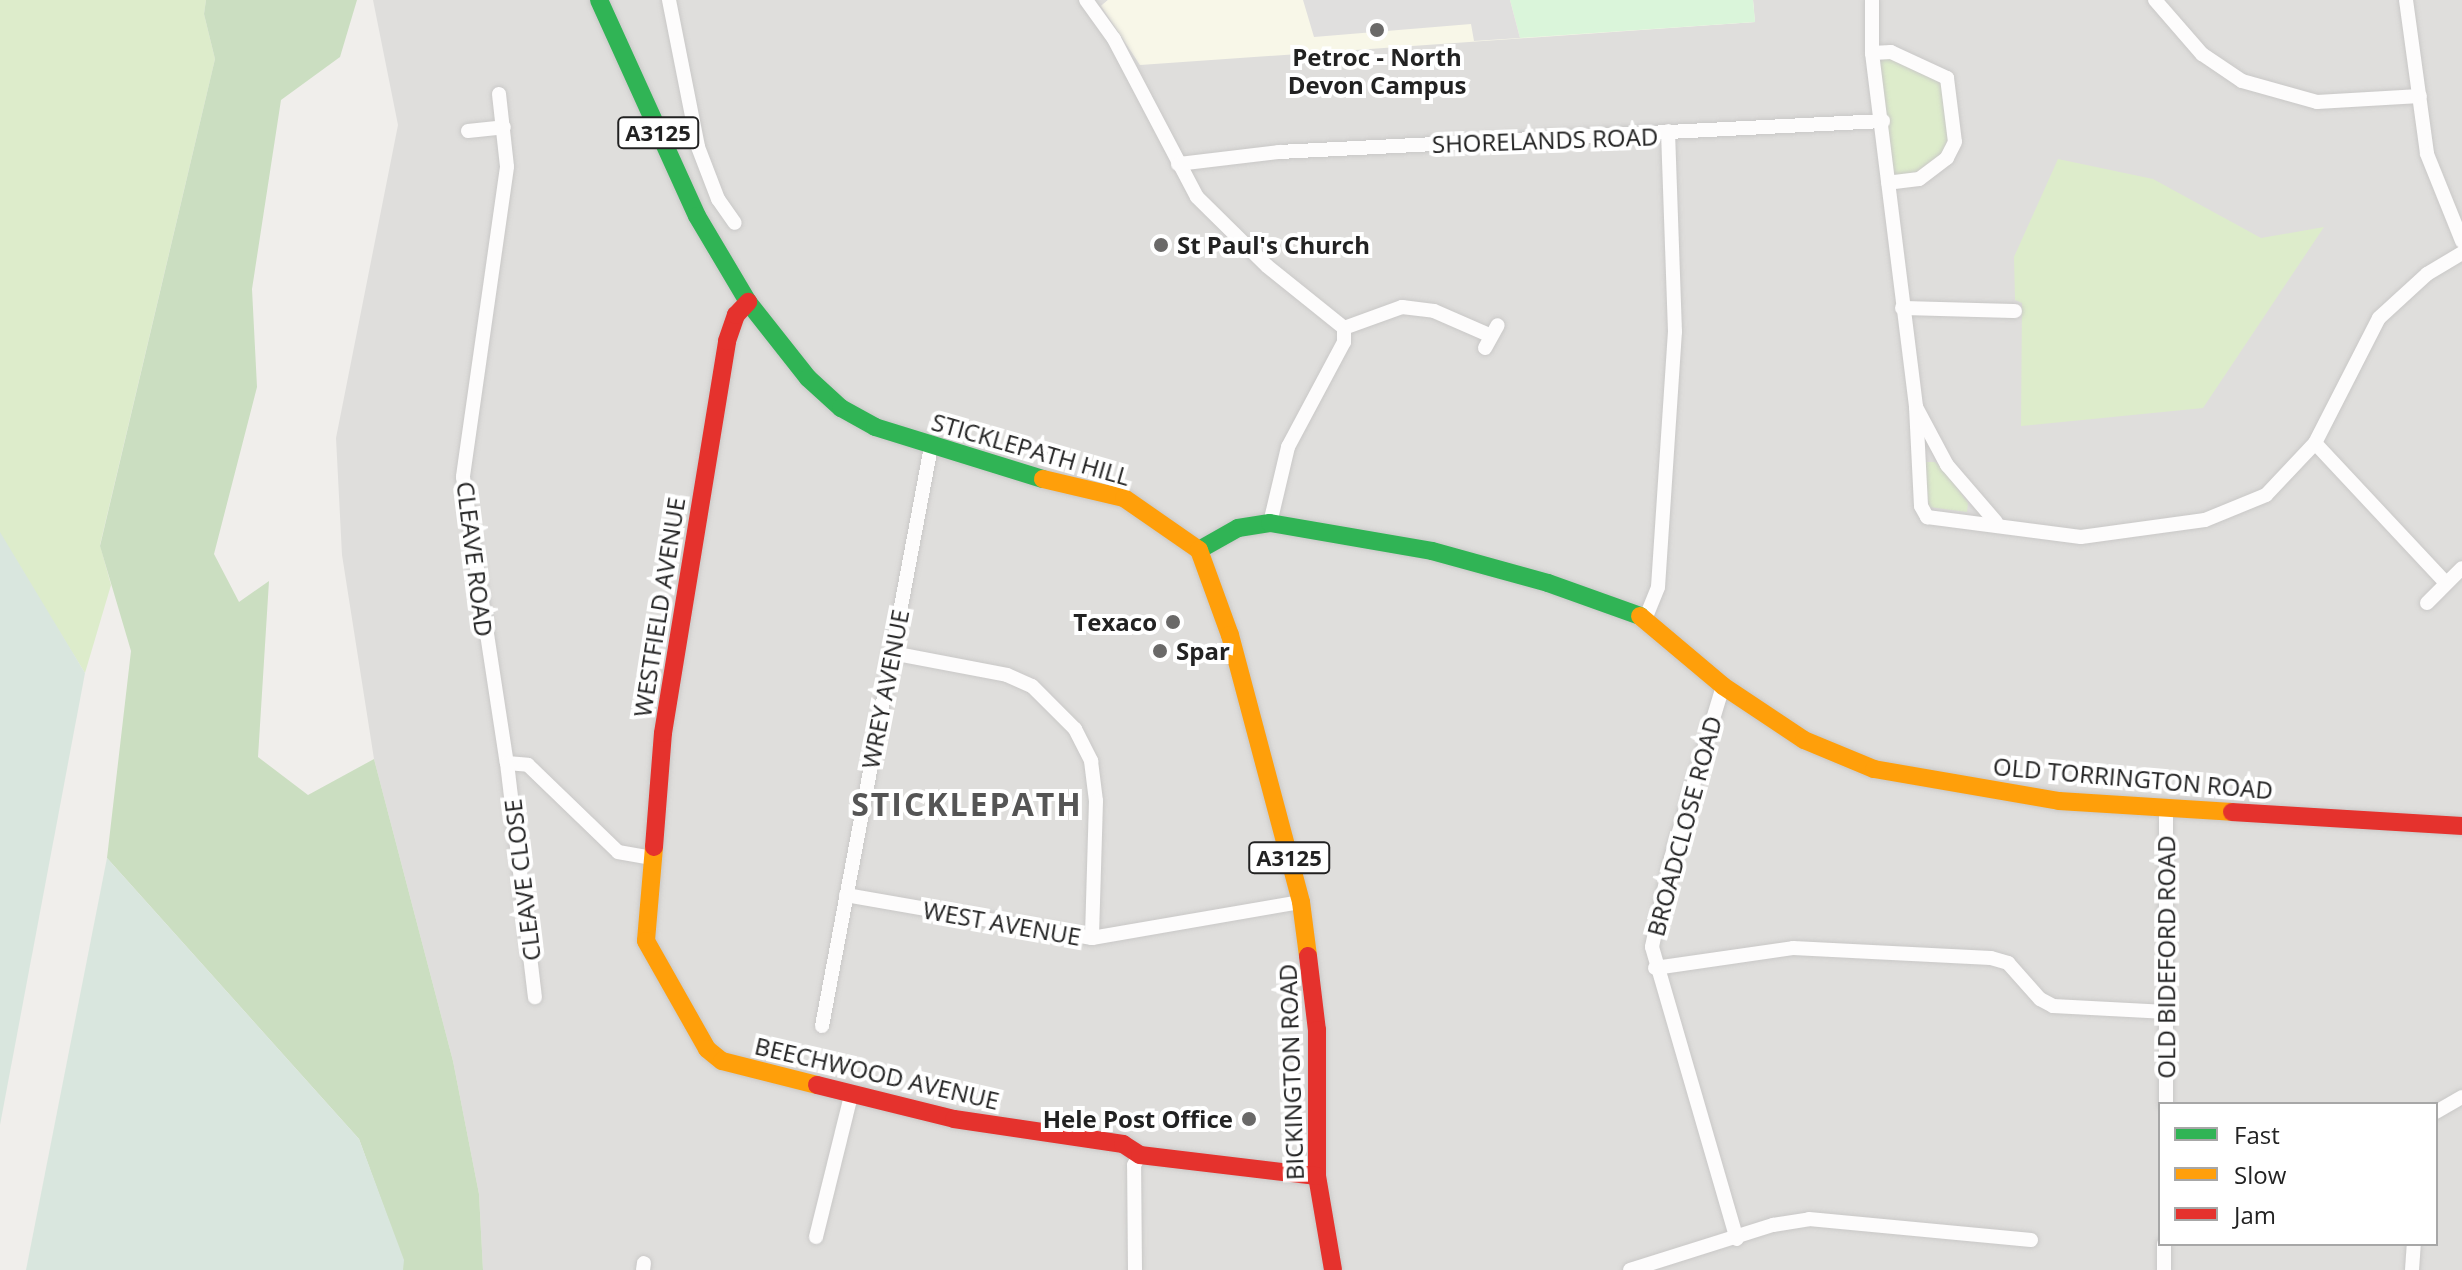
<!DOCTYPE html>
<style>
body{margin:0}
#map{position:relative;width:2462px;height:1270px;overflow:hidden;background:#f0eeeb;font-family:"Open Sans",sans-serif}
div>[style]{position:absolute}
.residential>*{inset:0;background:#dfdedc}
.education>*{inset:0;background:#f8f7e8}
.grass>*{inset:0;background:#ddeccb}
.forest>*{inset:0;background:#cbdec1}
.wetland>*{inset:0;background:#d9e6de}
.park>*{inset:0;background:#daf5da}
.parking>*{inset:0;background:#e0dfde}
.roads{filter:drop-shadow(0 0 2px #c9c8c7) drop-shadow(0 0 2px #c9c8c7)}
.street>*{height:14px;margin:-7px;padding:0 7px;transform-origin:7px;border-radius:7px;background:#fdfcfc}
.fast>*{height:18px;margin:-9px;padding:0 9px;transform-origin:9px;border-radius:9px;background:#30b455}
.slow>*{height:18px;margin:-9px;padding:0 9px;transform-origin:9px;border-radius:9px;background:#ff9f0a}
.jam>*{height:18px;margin:-9px;padding:0 9px;transform-origin:9px;border-radius:9px;background:#e5322d}
.dots>*{width:22px;height:22px;translate:-50% -50%;box-sizing:border-box;border:4px solid #fff;border-radius:50%}
span{translate:-50% -50%;white-space:nowrap;text-align:center;line-height:1.15;-webkit-text-stroke:8px #fff;paint-order:stroke}
.shield-label span{padding:2px 6px;background:#fff;border:2px solid;border-radius:6px;-webkit-text-stroke-width:0}
.shield-label{font-size:22px;color:#222;font-weight:700}
.poi-label{font-size:24px;color:#222;font-weight:700}
.left{translate:0 -50%;text-align:left}
.right{translate:-100% -50%;text-align:right}
.street-label{font-size:24px;color:#222}
.district-label{font-size:32px;color:#555;font-weight:700;letter-spacing:2px}
.legend{position:absolute;left:2158px;top:1102px;width:280px;height:144px;box-sizing:border-box;background:#fff;border:2px solid #a7a7a7;margin:0;padding:10px 14px;list-style:none;font-size:24px;color:#222}
.legend li{display:flex;align-items:center;gap:16px;height:40px}
.legend b{width:40px;border:2px solid #a7a7a7}
</style>
<div id="map">
<div class="residential">
<div style="clip-path:polygon(evenodd,373px 0,1108px 0,1101px 6px,1474px 41px,1754px 22px,1753px 0,2462px 0,2462px 1270px,483px 1270px,479px 1194px,453px 1061px,374px 759px,342px 555px,336px 438px,398px 125px,373px 0,2160px 1104px,2436px 1104px,2436px 1244px,2160px 1244px,2160px 1104px)"></div>
</div>
<div class="education">
<div style="clip-path:polygon(1108px 0,1753px 0,1755px 22px,1140px 65px,1101px 6px)"></div>
</div>
<div class="grass">
<div style="clip-path:polygon(0 0,206px 0,204px 14px,215px 59px,100px 545px,111px 585px,85px 673px,0 536px)"></div>
<div style="clip-path:polygon(1891px 58px,1941px 81px,1948px 138px,1942px 153px,1919px 171px,1893px 178px,1880px 60px)"></div>
<div style="clip-path:polygon(2058px 159px,2153px 179px,2261px 238px,2324px 227px,2203px 408px,2021px 426px,2022px 303px,2015px 300px,2014px 257px)"></div>
<div style="clip-path:polygon(1924px 462px,1935px 462px,1943px 469px,1968px 503px,1967px 512px,1929px 507px)"></div>
</div>
<div class="forest">
<div style="clip-path:polygon(206px 0,357px 0,340px 57px,281px 100px,252px 289px,257px 387px,214px 554px,239px 602px,269px 581px,258px 757px,308px 795px,374px 759px,453px 1061px,479px 1194px,483px 1270px,403px 1270px,403px 1260px,359px 1139px,107px 858px,131px 651px,100px 546px,215px 59px,204px 14px)"></div>
</div>
<div class="wetland">
<div style="clip-path:polygon(0 532px,85px 673px,0 1125px)"></div>
<div style="clip-path:polygon(107px 858px,359px 1139px,404px 1260px,403px 1270px,26px 1270px)"></div>
</div>
<div class="park">
<div style="clip-path:polygon(1510px 0,1753px 0,1755px 22px,1520px 38px)"></div>
</div>
<div class="parking">
<div style="clip-path:polygon(1303px 0,1510px 0,1520px 38px,1474px 41px,1471px 24px,1314px 37px)"></div>
</div>
<div class="roads">
<div class="street">
<div style="left:669px;top:0;width:150px;rotate:78.8deg"></div>
<div style="left:698px;top:147px;width:56px;rotate:69deg"></div>
<div style="left:718px;top:199px;width:29px;rotate:55deg"></div>
<div style="left:1086px;top:0;width:48px;rotate:54.3deg"></div>
<div style="left:1114px;top:39px;width:178px;rotate:62.3deg"></div>
<div style="left:1197px;top:197px;width:98px;rotate:44.6deg"></div>
<div style="left:1267px;top:266px;width:99px;rotate:38.8deg"></div>
<div style="left:1344px;top:328px;width:14px;rotate:90deg"></div>
<div style="left:1344px;top:342px;width:119px;rotate:118.1deg"></div>
<div style="left:1288px;top:447px;width:78px;rotate:103.3deg"></div>
<div style="left:1872px;top:0;width:53px;rotate:90deg"></div>
<div style="left:1872px;top:53px;width:357px;rotate:82.9deg"></div>
<div style="left:1916px;top:407px;width:66px;rotate:61.9deg"></div>
<div style="left:1947px;top:465px;width:75px;rotate:49.3deg"></div>
<div style="left:2155px;top:0;width:72px;rotate:49deg"></div>
<div style="left:2202px;top:54px;width:48px;rotate:34deg"></div>
<div style="left:2242px;top:81px;width:78px;rotate:15.6deg"></div>
<div style="left:2317px;top:102px;width:103px;rotate:-3.3deg"></div>
<div style="left:2406px;top:0;width:155px;rotate:82.2deg"></div>
<div style="left:2427px;top:154px;width:94px;rotate:68.1deg"></div>
<div style="left:1872px;top:53px;width:19px;rotate:-3deg"></div>
<div style="left:1891px;top:52px;width:62px;rotate:24.9deg"></div>
<div style="left:1947px;top:78px;width:64px;rotate:82.9deg"></div>
<div style="left:1955px;top:142px;width:18px;rotate:117deg"></div>
<div style="left:1947px;top:158px;width:35px;rotate:143deg"></div>
<div style="left:1919px;top:179px;width:31px;rotate:173deg"></div>
<div style="left:499px;top:94px;width:73px;rotate:83.7deg"></div>
<div style="left:507px;top:167px;width:313px;rotate:98.1deg"></div>
<div style="left:463px;top:477px;width:289px;rotate:81.3deg"></div>
<div style="left:507px;top:763px;width:21px;rotate:5deg"></div>
<div style="left:528px;top:765px;width:125px;rotate:44deg"></div>
<div style="left:618px;top:852px;width:36px;rotate:10deg"></div>
<div style="left:468px;top:131px;width:36px;rotate:-6deg"></div>
<div style="left:1178px;top:164px;width:102px;rotate:-6.8deg"></div>
<div style="left:1279px;top:152px;width:605px;rotate:-2.94deg"></div>
<div style="left:1902px;top:308px;width:113px;rotate:1.5deg"></div>
<div style="left:1344px;top:328px;width:62px;rotate:-19.9deg"></div>
<div style="left:1402px;top:307px;width:32px;rotate:7deg"></div>
<div style="left:1434px;top:311px;width:60px;rotate:23.6deg"></div>
<div style="left:1485px;top:348px;width:26px;rotate:-61deg"></div>
<div style="left:1916px;top:407px;width:99px;rotate:87.1deg"></div>
<div style="left:1921px;top:506px;width:13px;rotate:61deg"></div>
<div style="left:1927px;top:517px;width:155px;rotate:7.4deg"></div>
<div style="left:2081px;top:537px;width:125px;rotate:-7.8deg"></div>
<div style="left:2205px;top:520px;width:66px;rotate:-22.3deg"></div>
<div style="left:2266px;top:495px;width:71px;rotate:-46.7deg"></div>
<div style="left:2315px;top:443px;width:140px;rotate:-62.9deg"></div>
<div style="left:2379px;top:318px;width:65px;rotate:-42.5deg"></div>
<div style="left:2427px;top:274px;width:41px;rotate:-31deg"></div>
<div style="left:2315px;top:443px;width:192px;rotate:46.9deg"></div>
<div style="left:2427px;top:603px;width:49px;rotate:-45deg"></div>
<div style="left:1646px;top:617px;width:32px;rotate:-68deg"></div>
<div style="left:1658px;top:587px;width:256px;rotate:-86.2deg"></div>
<div style="left:1675px;top:332px;width:201px;rotate:-92deg"></div>
<div style="left:892px;top:653px;width:117px;rotate:10.8deg"></div>
<div style="left:1007px;top:675px;width:27px;rotate:24deg"></div>
<div style="left:1032px;top:686px;width:61px;rotate:45deg"></div>
<div style="left:1075px;top:729px;width:36px;rotate:63deg"></div>
<div style="left:1091px;top:761px;width:40px;rotate:82.9deg"></div>
<div style="left:1096px;top:801px;width:137px;rotate:91.7deg"></div>
<div style="left:1723px;top:686px;width:180px;rotate:106.8deg"></div>
<div style="left:1671px;top:858px;width:91px;rotate:102.1deg"></div>
<div style="left:1652px;top:947px;width:304px;rotate:73.8deg"></div>
<div style="left:507px;top:763px;width:236px;rotate:83.2deg"></div>
<div style="left:846px;top:895px;width:250px;rotate:9.9deg"></div>
<div style="left:1092px;top:938px;width:212px;rotate:-9.8deg"></div>
<div style="left:1655px;top:968px;width:139px;rotate:-8.2deg"></div>
<div style="left:1793px;top:948px;width:198px;rotate:2.9deg"></div>
<div style="left:1991px;top:958px;width:18px;rotate:16deg"></div>
<div style="left:2008px;top:963px;width:48px;rotate:48.4deg"></div>
<div style="left:2040px;top:999px;width:15px;rotate:28deg"></div>
<div style="left:2053px;top:1006px;width:114px;rotate:3deg"></div>
<div style="left:822px;top:1026px;width:589px;rotate:-79.34deg"></div>
<div style="left:2166px;top:1104px;width:294px;rotate:-90deg"></div>
<div style="left:2436px;top:1112px;width:30px;rotate:-30deg"></div>
<div style="left:816px;top:1237px;width:149px;rotate:-76.1deg"></div>
<div style="left:643px;top:1270px;width:7px;rotate:-82deg"></div>
<div style="left:1135px;top:1270px;width:105px;rotate:-90.5deg"></div>
<div style="left:1134px;top:1165px;width:12px;rotate:-59deg"></div>
<div style="left:1630px;top:1270px;width:150px;rotate:-17.5deg"></div>
<div style="left:1773px;top:1225px;width:36px;rotate:-9deg"></div>
<div style="left:1809px;top:1219px;width:223px;rotate:5.4deg"></div>
<div style="left:2164px;top:1270px;width:26px;rotate:-90deg"></div>
<div style="left:2412px;top:1270px;width:26px;rotate:-86deg"></div>
</div>
<div class="fast">
<div style="left:599px;top:0;width:237px;rotate:65.6deg"></div>
<div style="left:697px;top:216px;width:100px;rotate:59.3deg"></div>
<div style="left:748px;top:302px;width:97px;rotate:51.7deg"></div>
<div style="left:808px;top:378px;width:45px;rotate:42.3deg"></div>
<div style="left:841px;top:408px;width:39px;rotate:29deg"></div>
<div style="left:875px;top:427px;width:176px;rotate:17.2deg"></div>
<div style="left:1199px;top:550px;width:45px;rotate:-29.4deg"></div>
<div style="left:1238px;top:528px;width:32px;rotate:-9deg"></div>
<div style="left:1270px;top:523px;width:164px;rotate:9.8deg"></div>
<div style="left:1432px;top:551px;width:120px;rotate:15.4deg"></div>
<div style="left:1548px;top:583px;width:98px;rotate:19.7deg"></div>
</div>
<div class="slow">
<div style="left:1043px;top:479px;width:83px;rotate:13.2deg"></div>
<div style="left:1124px;top:498px;width:91px;rotate:34.7deg"></div>
<div style="left:1199px;top:550px;width:90px;rotate:70deg"></div>
<div style="left:1230px;top:635px;width:276px;rotate:75.1deg"></div>
<div style="left:1301px;top:902px;width:54px;rotate:82.6deg"></div>
<div style="left:1640px;top:616px;width:109px;rotate:40.1deg"></div>
<div style="left:1723px;top:686px;width:97px;rotate:33.7deg"></div>
<div style="left:1804px;top:740px;width:76px;rotate:22.5deg"></div>
<div style="left:1874px;top:769px;width:188px;rotate:9.8deg"></div>
<div style="left:2059px;top:801px;width:173px;rotate:3.6deg"></div>
<div style="left:654px;top:847px;width:94px;rotate:94.9deg"></div>
<div style="left:646px;top:941px;width:124px;rotate:60.5deg"></div>
<div style="left:707px;top:1049px;width:19px;rotate:39deg"></div>
<div style="left:722px;top:1061px;width:98px;rotate:14.2deg"></div>
</div>
<div class="jam">
<div style="left:2232px;top:812px;width:230px;rotate:3.5deg"></div>
<div style="left:654px;top:847px;width:114px;rotate:-85.5deg"></div>
<div style="left:663px;top:733px;width:397px;rotate:-80.7deg"></div>
<div style="left:727px;top:341px;width:28px;rotate:-71deg"></div>
<div style="left:736px;top:315px;width:18px;rotate:-47deg"></div>
<div style="left:1308px;top:956px;width:75px;rotate:83.1deg"></div>
<div style="left:1317px;top:1030px;width:146px;rotate:90deg"></div>
<div style="left:1317px;top:1176px;width:95px;rotate:80.3deg"></div>
<div style="left:817px;top:1085px;width:141px;rotate:13.9deg"></div>
<div style="left:954px;top:1119px;width:171px;rotate:8.4deg"></div>
<div style="left:1123px;top:1144px;width:20px;rotate:33deg"></div>
<div style="left:1140px;top:1155px;width:178px;rotate:6.8deg"></div>
</div>
</div>
<div class="dots">
<div style="left:1377px;top:30px;background:#6a6968"></div>
<div style="left:1161px;top:245px;background:#6a6968"></div>
<div style="left:1173px;top:622px;background:#6a6968"></div>
<div style="left:1160px;top:651px;background:#6a6968"></div>
<div style="left:1249px;top:1119px;background:#6a6968"></div>
</div>
<div class="shield-label">
<span style="left:658px;top:133px">A3125</span>
<span style="left:1289px;top:858px">A3125</span>
</div>
<div class="poi-label">
<span style="left:1377px;top:71px">Petroc - North<br>Devon Campus</span>
<span class="left" style="left:1177px;top:245px">St Paul's Church</span>
<span class="right" style="left:1157px;top:622px">Texaco</span>
<span class="left" style="left:1176px;top:651px">Spar</span>
<span class="right" style="left:1233px;top:1119px">Hele Post Office</span>
</div>
<div class="street-label">
<span style="left:1545px;top:140px;rotate:-2deg">SHORELANDS ROAD</span>
<span style="left:1031px;top:449px;rotate:16deg">STICKLEPATH HILL</span>
<span style="left:475px;top:559px;rotate:83deg">CLEAVE ROAD</span>
<span style="left:659px;top:607px;rotate:-81deg">WESTFIELD AVENUE</span>
<span style="left:885px;top:689px;rotate:-79deg">WREY AVENUE</span>
<span style="left:2133px;top:778px;rotate:5deg">OLD TORRINGTON ROAD</span>
<span style="left:1684px;top:826px;rotate:-75deg">BROADCLOSE ROAD</span>
<span style="left:522px;top:880px;rotate:-97deg">CLEAVE CLOSE</span>
<span style="left:1002px;top:923px;rotate:10deg">WEST AVENUE</span>
<span style="left:2166px;top:957px;rotate:-90deg">OLD BIDEFORD ROAD</span>
<span style="left:1291px;top:1072px;rotate:-92deg">BICKINGTON ROAD</span>
<span style="left:877px;top:1073px;rotate:13deg">BEECHWOOD AVENUE</span>
</div>
<div class="district-label">
<span style="left:967px;top:804px">STICKLEPATH</span>
</div>
<ul class="legend">
<li><b style="height:10px;background:#30b455"></b>Fast</li>
<li><b style="height:10px;background:#ff9f0a"></b>Slow</li>
<li><b style="height:10px;background:#e5322d"></b>Jam</li>
</ul>
</div>
